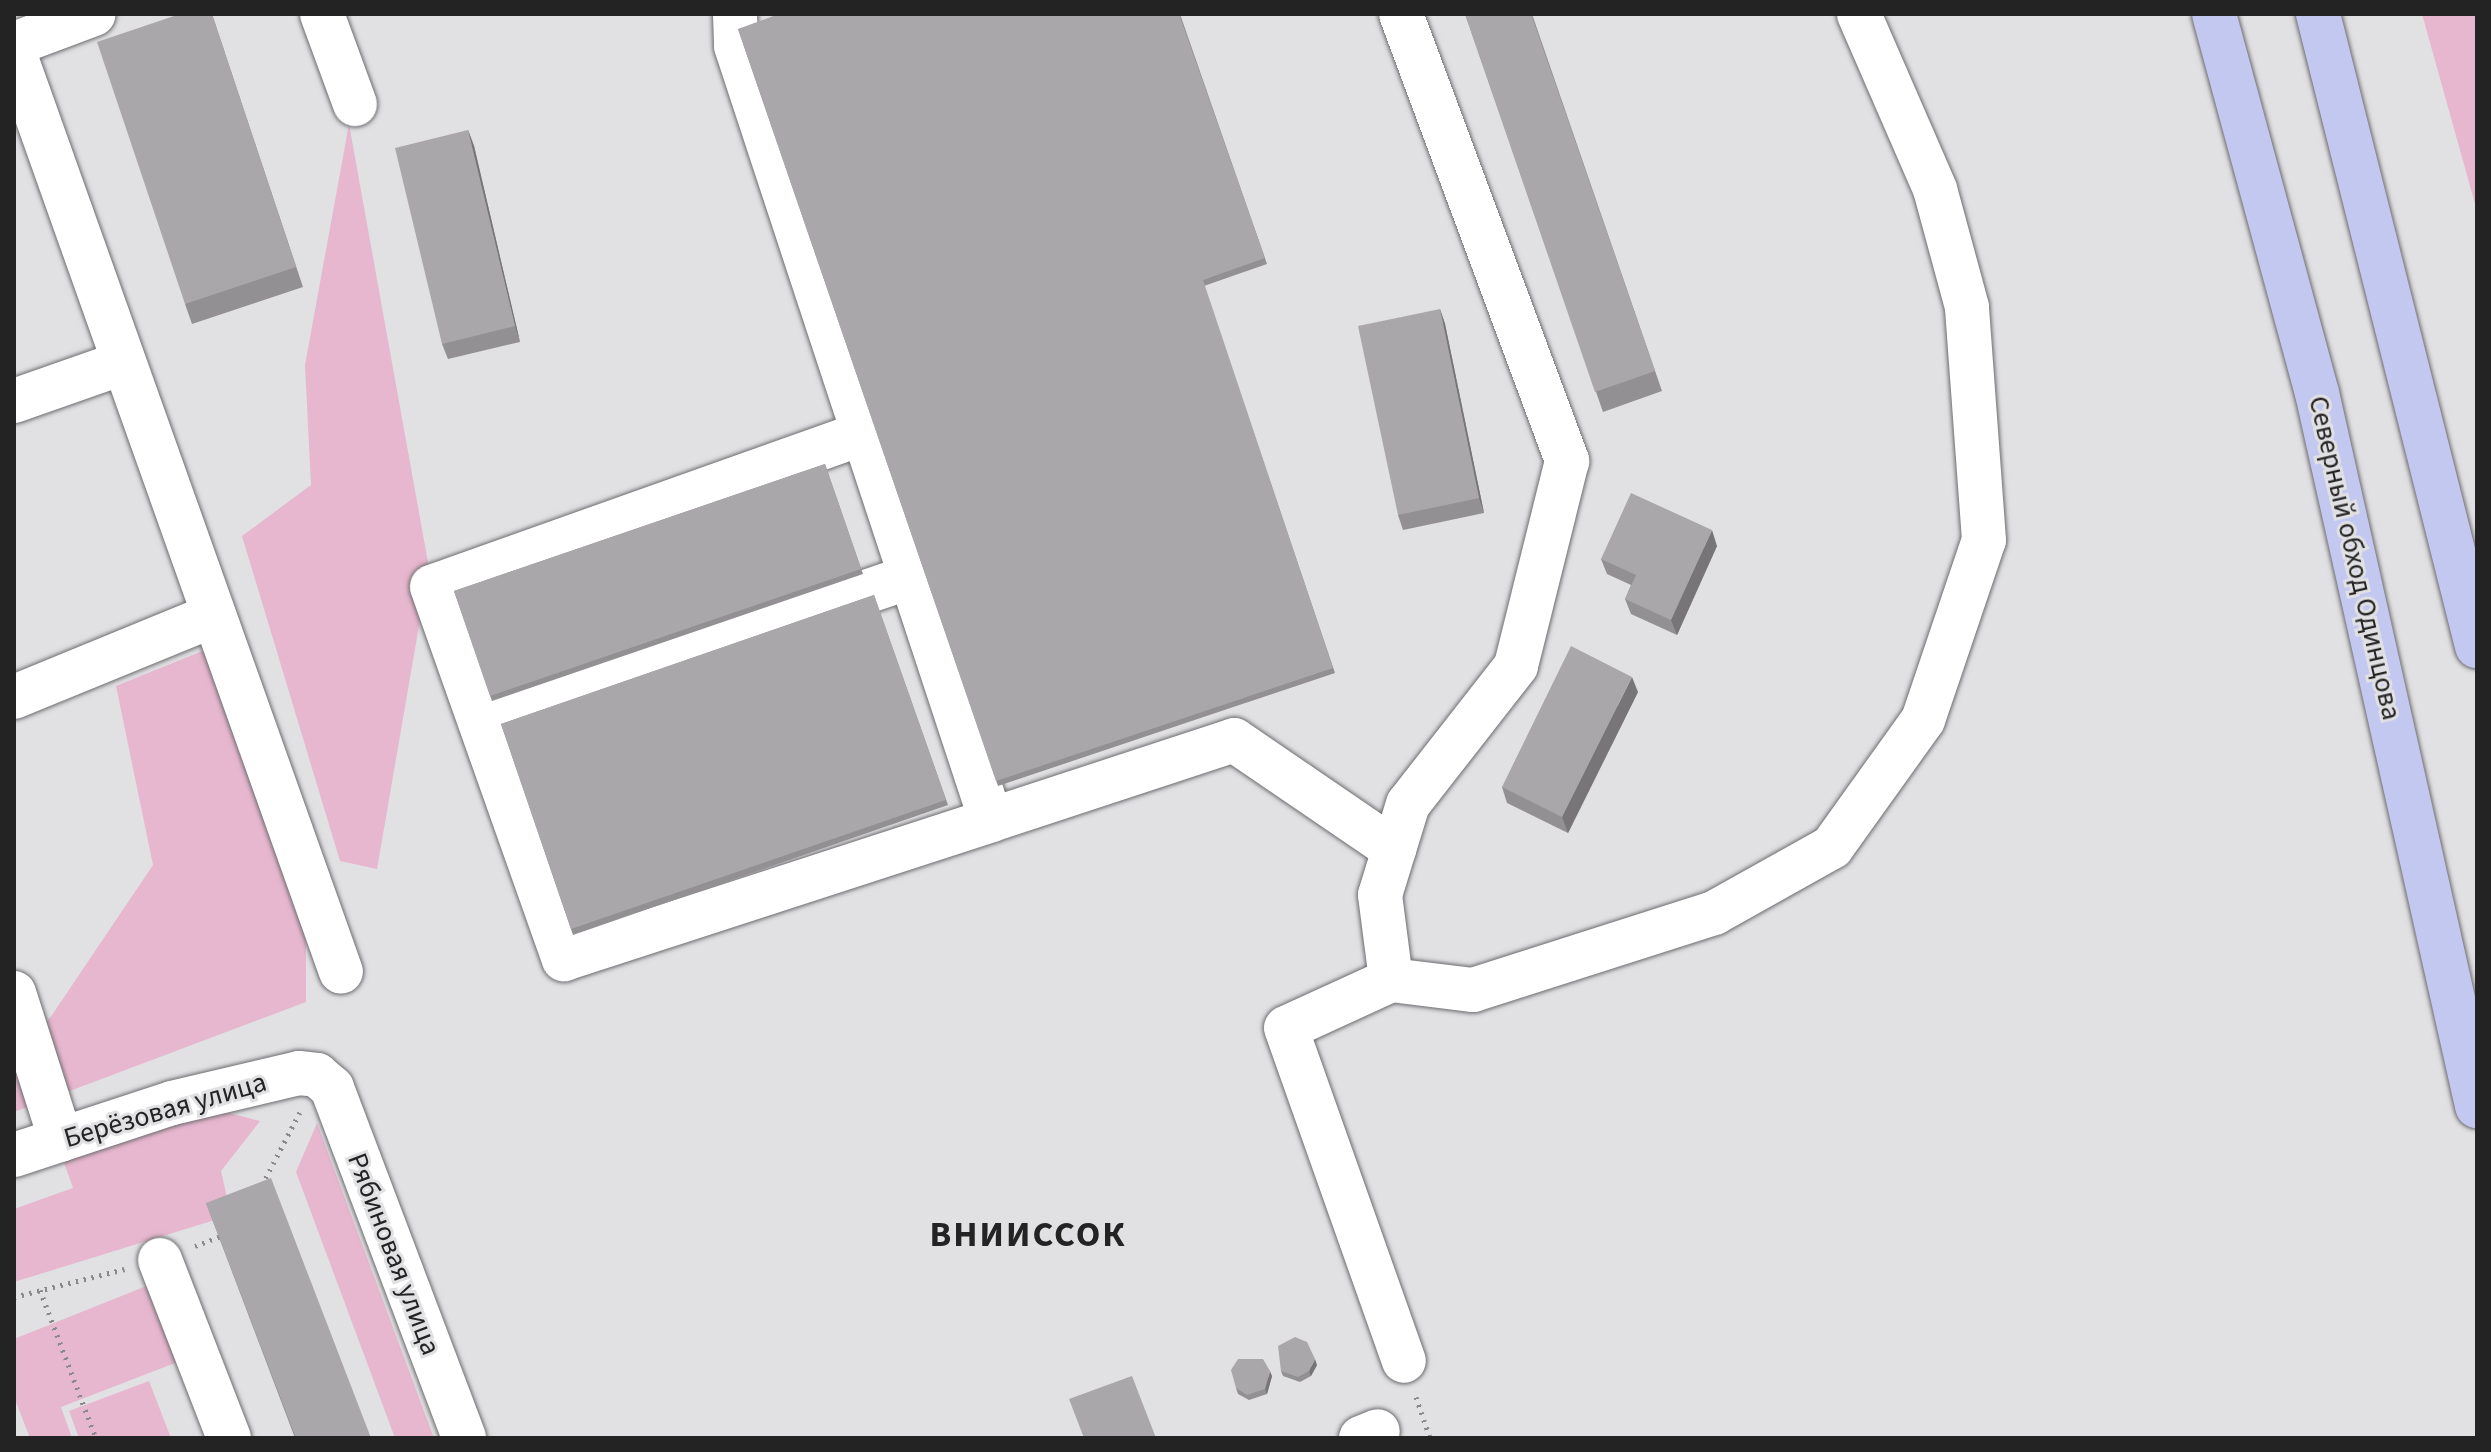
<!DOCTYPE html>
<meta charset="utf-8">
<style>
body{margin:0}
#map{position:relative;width:2491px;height:1452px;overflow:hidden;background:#e1e0e3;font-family:"Source Sans 3",sans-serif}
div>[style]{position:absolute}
.green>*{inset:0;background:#e7b7cf}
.path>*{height:5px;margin-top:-2.5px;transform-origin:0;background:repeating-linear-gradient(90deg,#89898b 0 2px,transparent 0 8px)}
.roads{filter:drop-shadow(0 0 2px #6d6c6f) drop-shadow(0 0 2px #6d6c6f)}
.minor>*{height:44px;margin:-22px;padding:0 22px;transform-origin:22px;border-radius:22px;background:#fff}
.highway>*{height:44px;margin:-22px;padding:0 22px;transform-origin:22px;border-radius:22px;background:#c2c8ef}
.wall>*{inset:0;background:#929092}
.shaded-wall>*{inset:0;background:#777577}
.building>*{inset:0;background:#aaa7aa}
span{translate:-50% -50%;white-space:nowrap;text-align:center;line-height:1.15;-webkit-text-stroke:6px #e1e0e3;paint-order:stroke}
.street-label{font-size:28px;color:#232324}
.district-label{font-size:36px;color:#232324;font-weight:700;letter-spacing:2px}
.frame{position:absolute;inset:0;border:16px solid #232324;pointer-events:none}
</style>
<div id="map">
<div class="green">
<div style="clip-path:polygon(2422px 14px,2477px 14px,2477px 211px)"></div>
<div style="clip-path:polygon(349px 124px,429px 568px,377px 869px,340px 861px,242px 536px,311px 485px,305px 365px)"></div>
<div style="clip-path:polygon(210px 648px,306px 917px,306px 1002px,14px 1112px,14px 1051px,50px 1018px,153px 865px,116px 686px)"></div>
<div style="clip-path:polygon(210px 1108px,260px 1121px,221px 1171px,231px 1215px,14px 1282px,14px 1209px,73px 1188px,61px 1154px)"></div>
<div style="clip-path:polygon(317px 1123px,434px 1438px,395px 1438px,296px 1172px)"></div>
<div style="clip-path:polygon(159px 1281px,188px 1358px,61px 1407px,72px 1438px,30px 1438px,14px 1397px,14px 1339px)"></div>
<div style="clip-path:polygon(149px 1381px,171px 1438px,79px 1438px,69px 1411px)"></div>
</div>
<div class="path">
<div style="left:262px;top:1185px;width:82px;rotate:-62.5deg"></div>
<div style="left:195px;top:1246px;width:30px;rotate:-21deg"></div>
<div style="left:40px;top:1290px;width:158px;rotate:69.3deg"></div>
<div style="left:14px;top:1297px;width:114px;rotate:-14.2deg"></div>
<div style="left:1416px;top:1397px;width:43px;rotate:71.1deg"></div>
</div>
<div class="roads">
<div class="minor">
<div style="left:322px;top:14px;width:96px;rotate:69.9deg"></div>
<div style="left:735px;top:14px;width:32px;rotate:88deg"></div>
<div style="left:736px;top:46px;width:815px;rotate:71.77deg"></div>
<div style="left:991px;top:820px;width:256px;rotate:-18.2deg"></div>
<div style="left:1234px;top:740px;width:194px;rotate:34.3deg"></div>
<div style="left:1401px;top:14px;width:477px;rotate:69.6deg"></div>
<div style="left:1567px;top:461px;width:211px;rotate:104deg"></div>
<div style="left:1516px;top:666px;width:175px;rotate:128deg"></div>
<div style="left:1408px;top:804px;width:95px;rotate:107.1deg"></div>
<div style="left:1380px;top:895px;width:86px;rotate:82.6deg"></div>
<div style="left:1391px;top:980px;width:115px;rotate:155.4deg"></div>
<div style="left:1286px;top:1028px;width:353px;rotate:70.5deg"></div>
<div style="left:14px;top:44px;width:85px;rotate:-20.6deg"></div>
<div style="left:14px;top:52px;width:976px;rotate:70.43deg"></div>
<div style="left:14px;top:401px;width:114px;rotate:-19.4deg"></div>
<div style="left:861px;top:434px;width:455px;rotate:160.4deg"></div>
<div style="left:432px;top:587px;width:395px;rotate:70.5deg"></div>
<div style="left:564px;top:959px;width:449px;rotate:-18deg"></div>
<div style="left:14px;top:697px;width:216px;rotate:-22.3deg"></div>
<div style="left:481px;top:723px;width:453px;rotate:-18.8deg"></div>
<div style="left:1391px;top:980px;width:83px;rotate:7deg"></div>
<div style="left:1473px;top:990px;width:253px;rotate:-17.7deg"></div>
<div style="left:1714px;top:913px;width:135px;rotate:-29.2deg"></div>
<div style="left:1832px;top:847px;width:156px;rotate:-54.4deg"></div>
<div style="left:1923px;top:720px;width:190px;rotate:-71.3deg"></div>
<div style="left:1984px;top:540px;width:234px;rotate:-94.2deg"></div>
<div style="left:1967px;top:307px;width:122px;rotate:-105.2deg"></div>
<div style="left:1935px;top:189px;width:191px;rotate:-113.5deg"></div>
<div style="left:14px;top:993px;width:154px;rotate:72.3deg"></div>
<div style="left:14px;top:1155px;width:166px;rotate:-18.2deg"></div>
<div style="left:172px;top:1103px;width:130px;rotate:-13.3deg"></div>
<div style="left:299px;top:1073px;width:18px;rotate:6deg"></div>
<div style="left:317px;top:1075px;width:20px;rotate:41deg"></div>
<div style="left:332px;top:1088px;width:374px;rotate:69.3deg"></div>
<div style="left:160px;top:1260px;width:191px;rotate:68.8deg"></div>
<div style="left:1361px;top:1438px;width:18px;rotate:-22deg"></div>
</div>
<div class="highway">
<div style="left:2214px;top:14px;width:393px;rotate:74.8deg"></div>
<div style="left:2317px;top:393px;width:731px;rotate:77.35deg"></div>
<div style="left:2318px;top:14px;width:652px;rotate:75.88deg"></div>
</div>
</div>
<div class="wall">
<div style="clip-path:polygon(212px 14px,303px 287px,192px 324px,185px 304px)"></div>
<div style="clip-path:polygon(1180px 14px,1267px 264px,1204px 286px,1335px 673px,998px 786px,738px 29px)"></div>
<div style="clip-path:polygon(1465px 14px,1532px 14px,1662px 391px,1603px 412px)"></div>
<div style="clip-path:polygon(468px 130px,474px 146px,520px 342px,448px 359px,442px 344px)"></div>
<div style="clip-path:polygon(1440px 309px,1445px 324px,1484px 513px,1403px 530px,1398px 515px)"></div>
<div style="clip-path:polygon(825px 464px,863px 574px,492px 701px,454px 591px)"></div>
<div style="clip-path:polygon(1717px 546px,1677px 635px,1631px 614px,1625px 599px,1631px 585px,1607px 574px,1601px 559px)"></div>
<div style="clip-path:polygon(874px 595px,948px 805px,573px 935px,501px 724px)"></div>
<div style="clip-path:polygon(1638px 692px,1568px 833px,1507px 803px,1502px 787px)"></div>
<div style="clip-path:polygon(206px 1203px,371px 1438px,295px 1438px)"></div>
<div style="clip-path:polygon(1317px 1365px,1311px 1376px,1300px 1382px,1283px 1376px,1281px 1371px)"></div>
<div style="clip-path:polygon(1272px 1376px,1267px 1394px,1249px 1400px,1238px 1394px,1236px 1388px)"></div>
</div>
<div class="shaded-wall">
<div style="clip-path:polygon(468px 130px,474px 146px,520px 342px,515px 326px)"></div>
<div style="clip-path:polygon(1440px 309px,1445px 324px,1484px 513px,1479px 498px)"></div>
<div style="clip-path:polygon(1712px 530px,1717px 546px,1677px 635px,1671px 620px)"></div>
<div style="clip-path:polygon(1632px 677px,1638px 692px,1568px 833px,1562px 817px)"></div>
<div style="clip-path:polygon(1315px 1359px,1317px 1365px,1311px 1376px,1309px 1371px)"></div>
<div style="clip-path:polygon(1270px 1371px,1272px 1376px,1267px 1394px,1265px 1389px)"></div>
</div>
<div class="building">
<div style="clip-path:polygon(180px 14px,212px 14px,296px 267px,185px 304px,97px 42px)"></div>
<div style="clip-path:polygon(779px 14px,1179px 14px,1265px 258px,1203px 280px,1333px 668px,996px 781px,738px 29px)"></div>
<div style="clip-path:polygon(1465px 14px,1531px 14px,1655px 371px,1595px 392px)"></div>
<div style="clip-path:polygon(468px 130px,515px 326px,442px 344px,395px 148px)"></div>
<div style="clip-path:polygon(1440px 309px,1479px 498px,1398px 515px,1358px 326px)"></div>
<div style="clip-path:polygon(825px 464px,861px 569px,490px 696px,454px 591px)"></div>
<div style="clip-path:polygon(1631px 493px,1712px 530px,1671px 620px,1625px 599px,1636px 575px,1601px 559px)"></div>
<div style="clip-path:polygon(874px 595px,946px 800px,571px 929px,501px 724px)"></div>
<div style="clip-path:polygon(1571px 646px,1632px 677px,1562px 817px,1502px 787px)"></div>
<div style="clip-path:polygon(271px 1178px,371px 1438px,296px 1438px,206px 1203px)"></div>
<div style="clip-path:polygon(1295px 1337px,1307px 1342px,1315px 1359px,1309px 1371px,1298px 1377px,1281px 1371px,1278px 1346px)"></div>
<div style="clip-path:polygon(1238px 1359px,1263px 1359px,1270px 1371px,1265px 1389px,1247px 1395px,1236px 1388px,1231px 1370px)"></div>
<div style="clip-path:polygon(1132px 1376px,1156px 1438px,1084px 1438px,1069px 1399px)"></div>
</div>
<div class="street-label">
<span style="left:2355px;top:558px;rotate:77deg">Северный обход Одинцова</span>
<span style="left:165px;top:1110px;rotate:-16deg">Берёзовая улица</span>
<span style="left:394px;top:1254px;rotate:69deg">Рябиновая улица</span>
</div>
<div class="district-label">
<span style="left:1028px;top:1235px">ВНИИССОК</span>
</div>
<div class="frame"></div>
</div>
